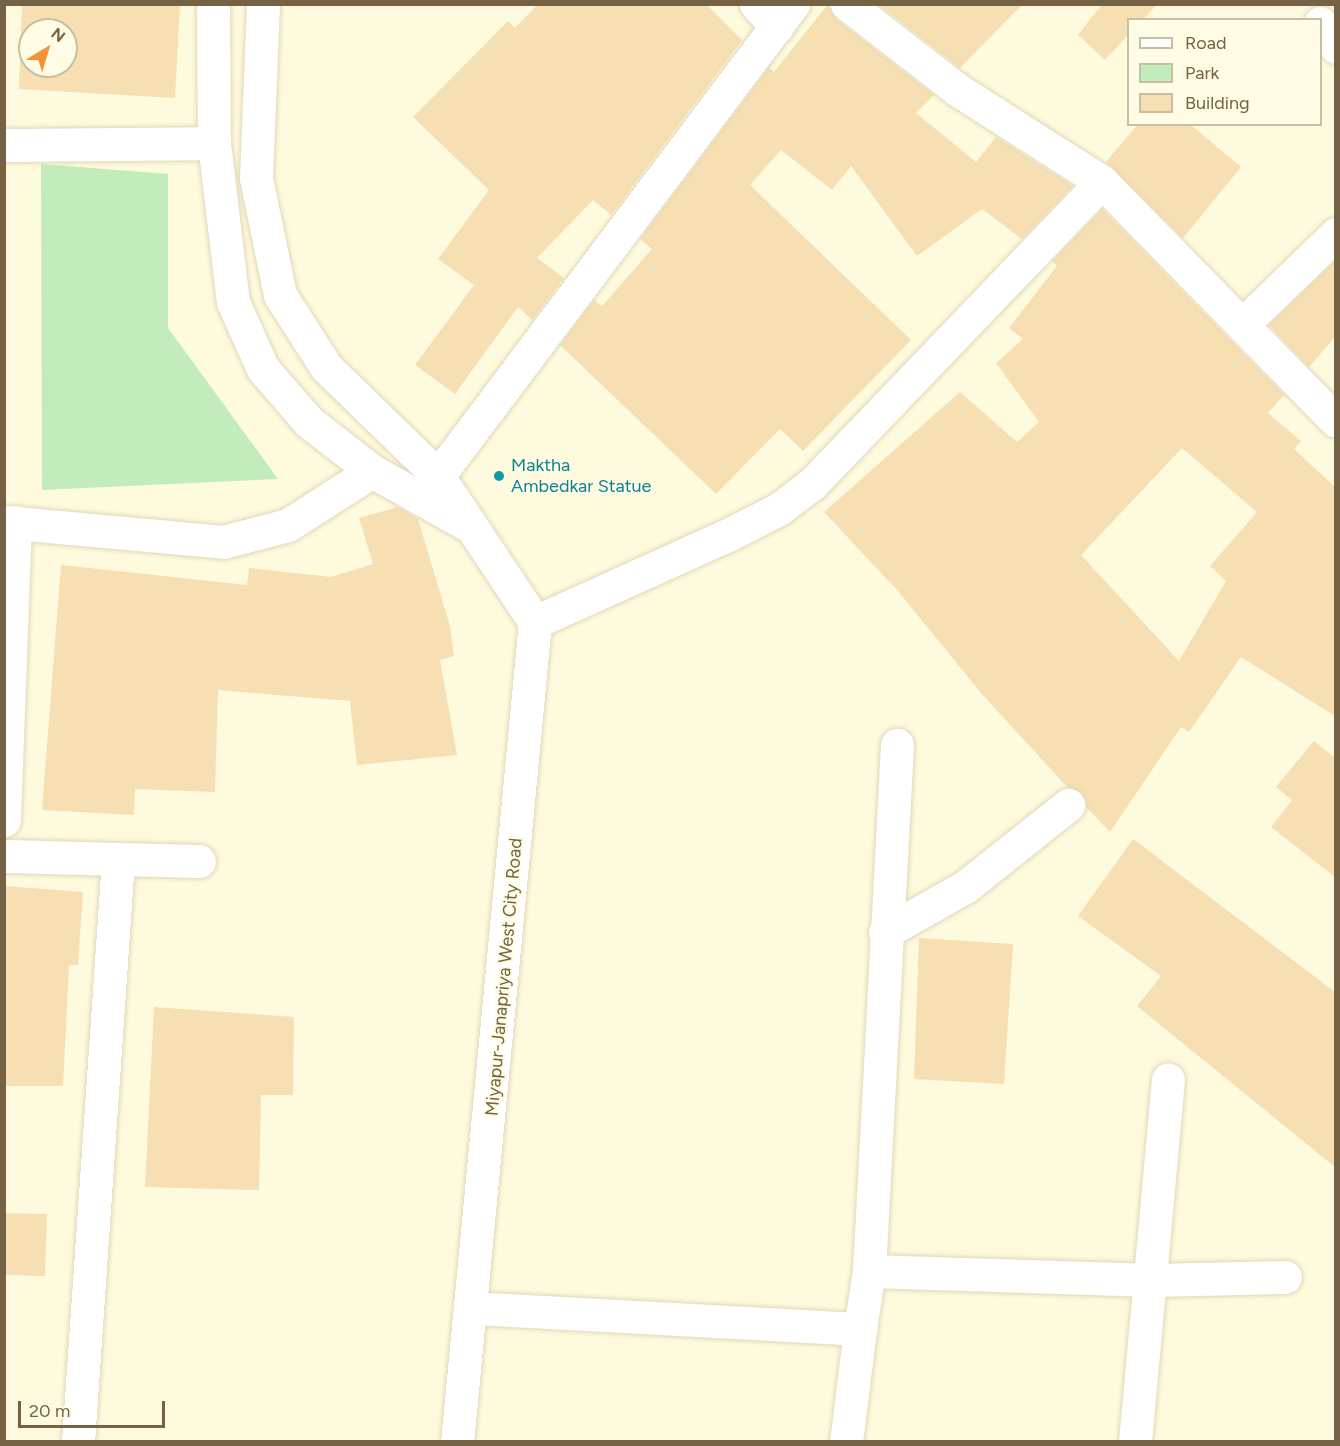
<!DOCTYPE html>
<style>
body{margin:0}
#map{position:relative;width:1340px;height:1446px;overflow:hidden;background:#fefadd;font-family:Figtree,sans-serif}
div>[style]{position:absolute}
.green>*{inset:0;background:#c2ecbb}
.building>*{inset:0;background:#f6dfb2}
.roads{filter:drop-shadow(0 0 2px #e2d7b9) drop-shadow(0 0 2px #e2d7b9)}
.minor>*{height:33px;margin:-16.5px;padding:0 16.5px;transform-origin:16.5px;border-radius:16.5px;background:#fff}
.dots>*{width:16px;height:16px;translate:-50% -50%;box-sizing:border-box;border:3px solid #fffce5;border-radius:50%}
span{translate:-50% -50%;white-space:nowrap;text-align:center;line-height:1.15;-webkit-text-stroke:4.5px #fffce5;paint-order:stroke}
.culture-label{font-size:18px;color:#0d838f}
.left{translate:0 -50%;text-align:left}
.street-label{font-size:18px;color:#756244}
.frame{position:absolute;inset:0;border:6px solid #756244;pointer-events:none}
.legend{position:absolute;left:1127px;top:18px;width:195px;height:108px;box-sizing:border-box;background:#fffce5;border:2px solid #c8bea5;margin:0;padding:8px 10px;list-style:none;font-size:18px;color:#756244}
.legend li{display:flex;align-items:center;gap:12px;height:30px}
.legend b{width:30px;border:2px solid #c8bea5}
.north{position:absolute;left:18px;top:18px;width:60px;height:60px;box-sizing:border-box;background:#fffce5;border:2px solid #c8bea5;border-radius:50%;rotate:38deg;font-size:16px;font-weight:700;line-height:24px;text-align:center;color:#756244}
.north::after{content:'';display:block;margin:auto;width:21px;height:27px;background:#f39237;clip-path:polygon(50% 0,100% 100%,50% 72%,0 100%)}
.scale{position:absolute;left:18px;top:1401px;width:147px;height:27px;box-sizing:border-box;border:3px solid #756244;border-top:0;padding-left:8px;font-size:18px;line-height:21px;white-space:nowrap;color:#756244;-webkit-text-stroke:4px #fffce5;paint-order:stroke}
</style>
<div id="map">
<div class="green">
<div style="clip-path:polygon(41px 164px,168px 174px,168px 328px,278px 479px,42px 490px)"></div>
</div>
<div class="building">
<div style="clip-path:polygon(evenodd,22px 4px,180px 4px,175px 98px,19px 89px,22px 4px,30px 30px,66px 30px,66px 66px,30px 66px,30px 30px)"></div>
<div style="clip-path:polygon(538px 4px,706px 4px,742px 40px,611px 215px,593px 200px,537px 258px,564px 278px,532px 320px,518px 307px,455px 394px,415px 365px,474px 285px,438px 259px,489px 190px,413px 117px,508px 21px,515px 28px)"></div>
<div style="clip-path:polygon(828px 4px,836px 19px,934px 95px,916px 113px,976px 162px,996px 137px,1073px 186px,1022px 239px,982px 209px,917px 256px,851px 166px,832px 190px,781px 150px,750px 185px,911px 340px,803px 451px,780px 429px,716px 494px,560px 345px,594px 300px,602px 306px,652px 249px,640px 239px,769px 67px,774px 72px)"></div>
<div style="clip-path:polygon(878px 4px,1023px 4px,960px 68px)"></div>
<div style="clip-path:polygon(1102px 4px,1157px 4px,1143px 20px,1128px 20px,1128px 35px,1105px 60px,1078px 35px)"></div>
<div style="clip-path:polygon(1138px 124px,1190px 124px,1241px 167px,1183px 238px,1106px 162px)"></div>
<div style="clip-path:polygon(evenodd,1102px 209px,1284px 395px,1268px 413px,1301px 441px,1294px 449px,1335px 487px,1335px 716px,1241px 657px,1189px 732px,1181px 727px,1110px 832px,1086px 807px,1082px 793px,1067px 787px,981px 693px,898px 591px,824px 512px,960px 392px,1017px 442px,1039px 422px,996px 363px,1023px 339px,1009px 328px,1057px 266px,1052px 261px,1102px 209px,1182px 448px,1257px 512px,1210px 566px,1226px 581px,1179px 661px,1081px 555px,1182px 448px)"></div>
<div style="clip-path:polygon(1335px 261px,1335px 337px,1309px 367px,1269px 325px)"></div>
<div style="clip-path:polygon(398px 507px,418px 519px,450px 626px,454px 656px,440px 660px,457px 755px,357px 765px,350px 701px,218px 690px,215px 792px,135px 789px,134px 815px,42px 810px,61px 565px,247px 585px,249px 568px,331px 577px,373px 564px,359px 518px)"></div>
<div style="clip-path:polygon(1314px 741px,1335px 758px,1335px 877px,1271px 827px,1292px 800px,1276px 787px)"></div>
<div style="clip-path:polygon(1133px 839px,1335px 992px,1335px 1167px,1137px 1006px,1161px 976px,1078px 916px)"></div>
<div style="clip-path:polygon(4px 886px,83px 892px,78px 965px,69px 965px,63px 1086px,4px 1086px)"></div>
<div style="clip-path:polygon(919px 938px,1013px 944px,1004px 1084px,914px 1079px)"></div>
<div style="clip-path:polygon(154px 1007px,294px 1017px,293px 1095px,261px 1095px,259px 1190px,145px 1187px)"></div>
<div style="clip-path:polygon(4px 1213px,47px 1214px,45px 1276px,4px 1275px)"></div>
</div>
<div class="roads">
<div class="minor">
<div style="left:213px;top:4px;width:139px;rotate:89.6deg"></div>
<div style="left:214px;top:143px;width:160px;rotate:83.2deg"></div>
<div style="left:233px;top:302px;width:73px;rotate:65.9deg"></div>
<div style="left:263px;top:369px;width:70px;rotate:49deg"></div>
<div style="left:309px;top:422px;width:80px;rotate:37.9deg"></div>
<div style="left:372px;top:471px;width:112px;rotate:29.3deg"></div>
<div style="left:263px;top:4px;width:174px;rotate:92.3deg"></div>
<div style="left:256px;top:178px;width:119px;rotate:78.4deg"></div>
<div style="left:280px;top:295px;width:85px;rotate:57.4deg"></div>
<div style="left:326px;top:367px;width:156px;rotate:44.2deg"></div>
<div style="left:438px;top:476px;width:175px;rotate:56.4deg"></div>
<div style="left:535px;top:622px;width:824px;rotate:95.43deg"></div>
<div style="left:756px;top:4px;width:31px;rotate:48deg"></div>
<div style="left:847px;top:4px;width:140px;rotate:37.8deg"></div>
<div style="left:958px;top:90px;width:171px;rotate:32.6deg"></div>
<div style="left:1102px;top:182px;width:334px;rotate:45.6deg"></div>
<div style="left:1320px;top:23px;width:29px;rotate:56deg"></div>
<div style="left:4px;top:145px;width:210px;rotate:-0.5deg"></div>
<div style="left:1242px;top:325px;width:131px;rotate:-44.1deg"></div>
<div style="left:438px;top:476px;width:591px;rotate:-53.05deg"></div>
<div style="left:4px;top:522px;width:220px;rotate:5.2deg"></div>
<div style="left:223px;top:542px;width:67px;rotate:-14.7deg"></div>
<div style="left:288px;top:525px;width:100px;rotate:-32.7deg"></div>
<div style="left:535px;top:622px;width:212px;rotate:-24.3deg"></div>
<div style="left:728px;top:535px;width:57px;rotate:-27deg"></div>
<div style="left:779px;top:509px;width:43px;rotate:-37.4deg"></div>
<div style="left:813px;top:483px;width:417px;rotate:-46.2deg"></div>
<div style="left:4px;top:820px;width:298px;rotate:-87.9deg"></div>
<div style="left:4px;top:856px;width:195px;rotate:1.5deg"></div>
<div style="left:885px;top:932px;width:92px;rotate:-29.4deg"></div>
<div style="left:965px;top:887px;width:132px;rotate:-38.5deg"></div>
<div style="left:869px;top:1271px;width:284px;rotate:1.8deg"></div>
<div style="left:1153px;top:1280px;width:132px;rotate:-1.3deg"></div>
<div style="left:473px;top:1308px;width:388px;rotate:3.1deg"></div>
<div style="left:860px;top:1329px;width:59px;rotate:-81.2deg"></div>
<div style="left:869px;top:1271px;width:527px;rotate:-86.95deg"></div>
<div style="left:78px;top:1442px;width:583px;rotate:-86.07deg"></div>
<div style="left:846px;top:1442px;width:114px;rotate:-82.9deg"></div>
<div style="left:1135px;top:1442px;width:364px;rotate:-84.8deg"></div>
</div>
</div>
<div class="dots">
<div style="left:499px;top:476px;background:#0f9aa8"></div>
</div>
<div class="culture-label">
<span class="left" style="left:511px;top:476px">Maktha<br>Ambedkar Statue</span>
</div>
<div class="street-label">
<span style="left:504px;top:977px;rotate:-85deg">Miyapur-Janapriya West City Road</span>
</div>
<div class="frame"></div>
<ul class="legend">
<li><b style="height:8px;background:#fff"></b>Road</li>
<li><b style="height:16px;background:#c2ecbb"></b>Park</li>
<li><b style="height:16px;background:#f6dfb2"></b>Building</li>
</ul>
<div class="north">N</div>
<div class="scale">20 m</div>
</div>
